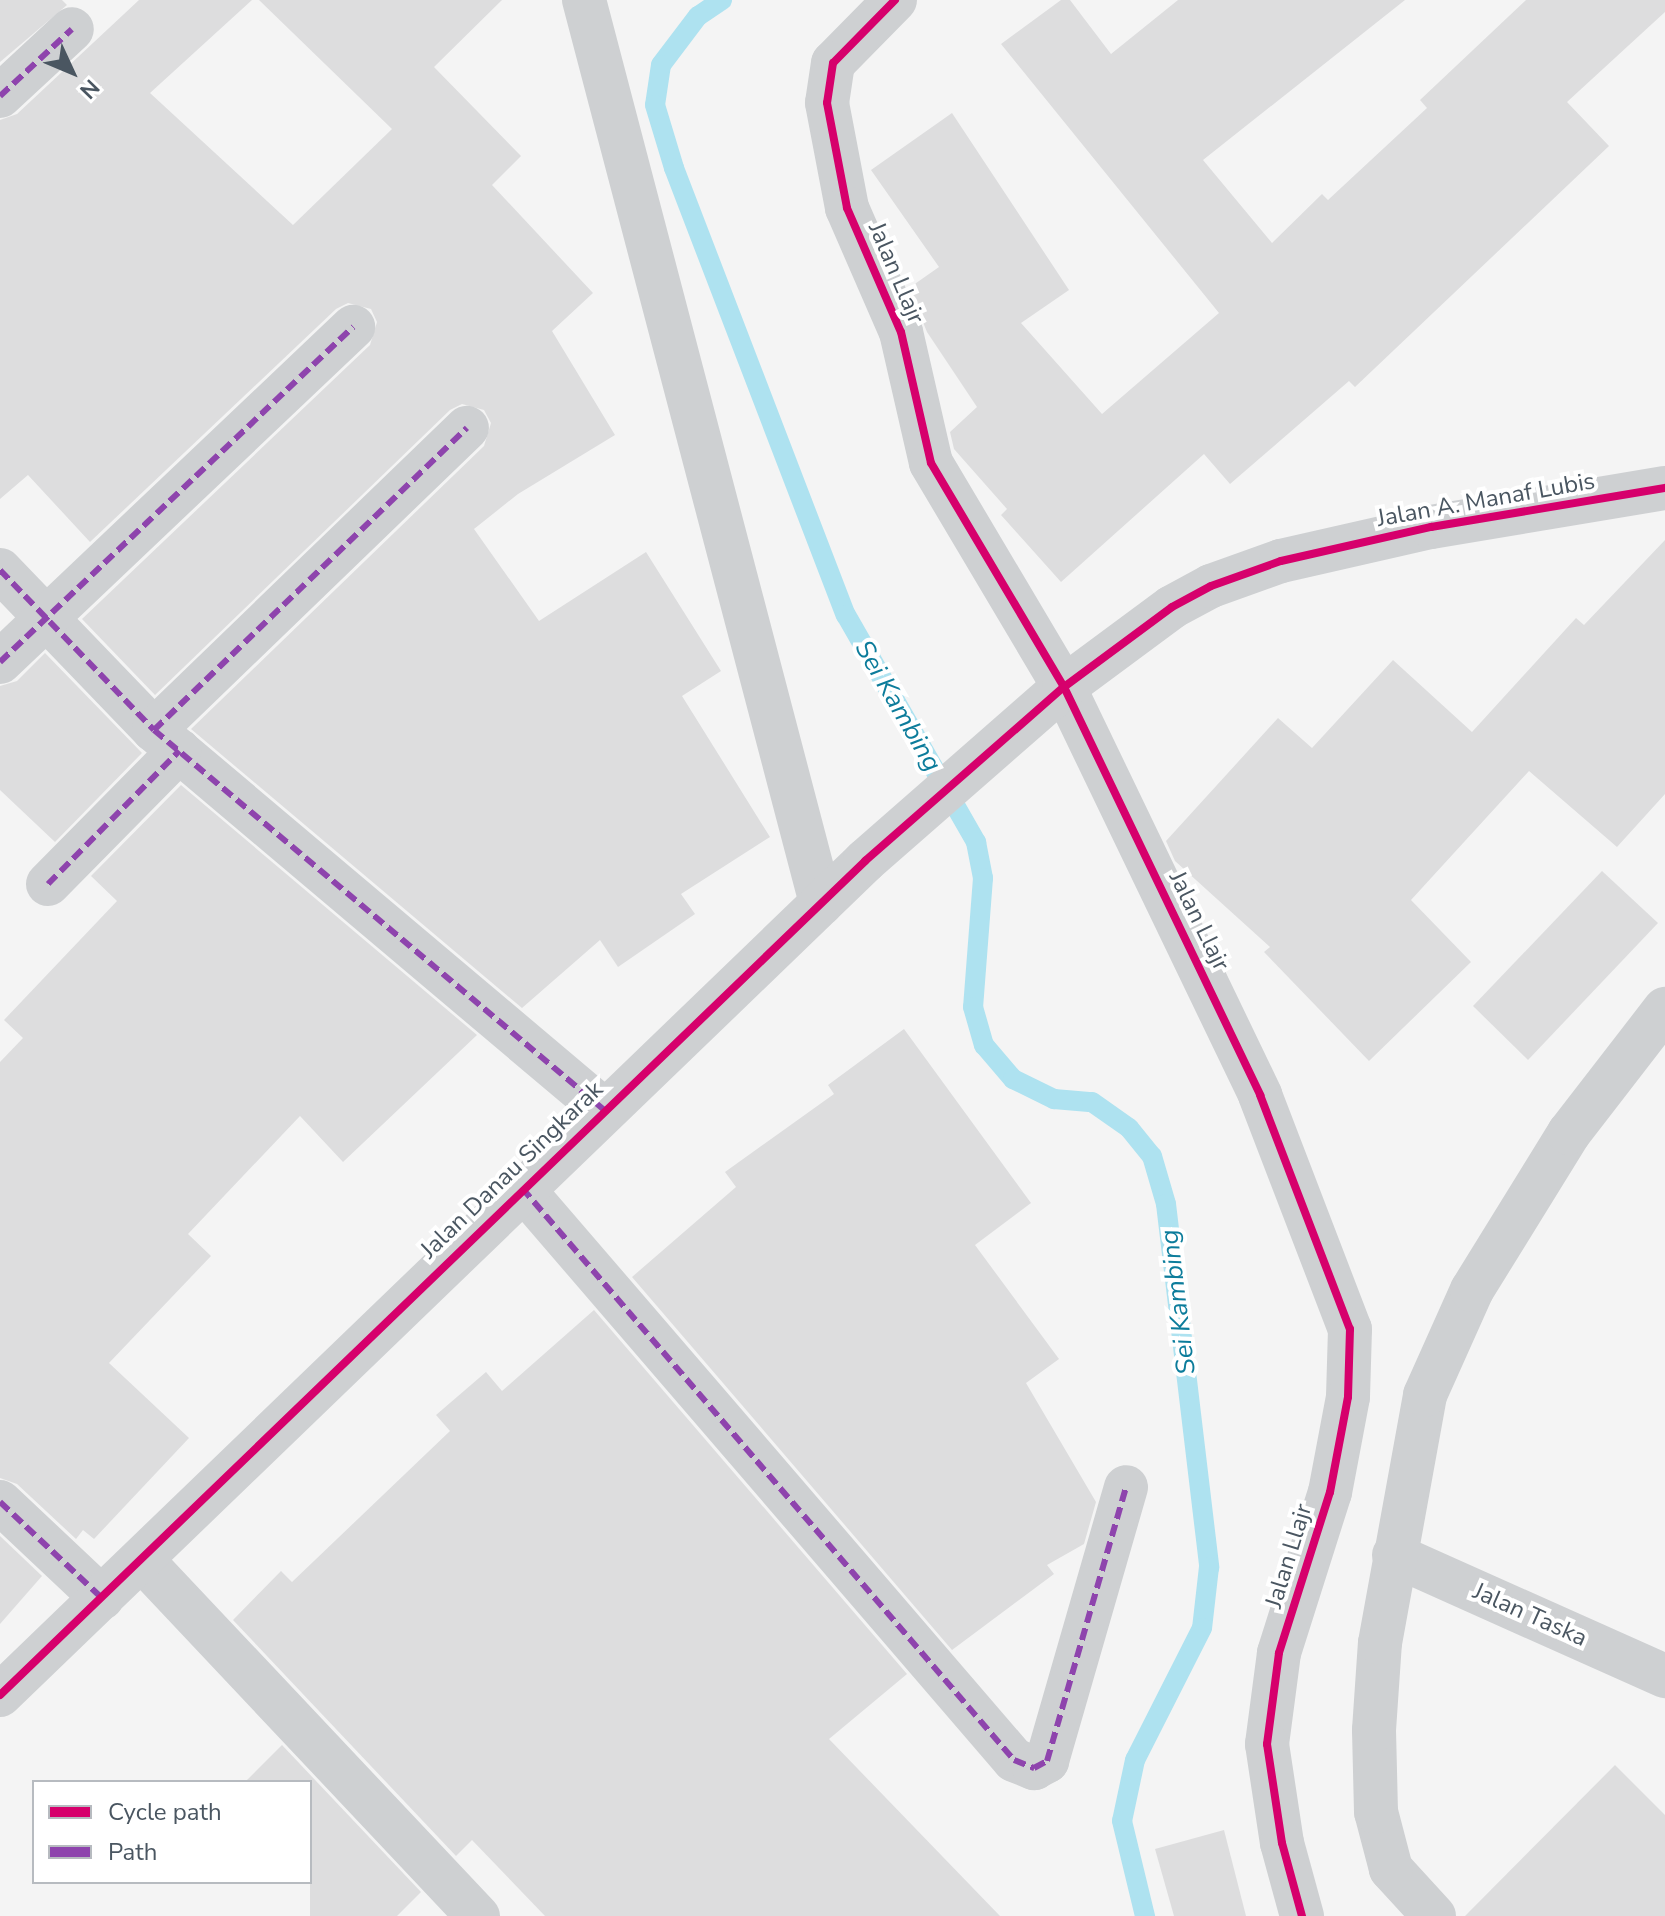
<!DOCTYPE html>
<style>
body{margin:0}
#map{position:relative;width:1665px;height:1916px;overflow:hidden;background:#f4f4f4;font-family:"Nunito Sans",sans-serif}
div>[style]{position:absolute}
.stream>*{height:20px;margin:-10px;padding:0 10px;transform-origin:10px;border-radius:10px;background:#aee2f0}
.building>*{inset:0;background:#ddddde}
.minor>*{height:44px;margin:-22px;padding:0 22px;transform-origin:22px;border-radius:22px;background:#ced0d2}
.quiet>*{height:6px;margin-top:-3px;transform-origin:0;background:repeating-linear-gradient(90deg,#8e44ad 0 12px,transparent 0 18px)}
.cycleway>*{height:8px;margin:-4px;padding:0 4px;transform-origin:4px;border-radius:4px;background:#d6006c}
span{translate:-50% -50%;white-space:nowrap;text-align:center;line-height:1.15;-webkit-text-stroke:8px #fff;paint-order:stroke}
.street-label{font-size:24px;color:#4a5661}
.water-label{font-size:26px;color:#0c7c9b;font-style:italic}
.legend{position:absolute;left:32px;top:1780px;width:280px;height:104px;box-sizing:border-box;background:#fff;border:2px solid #b7bbc0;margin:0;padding:10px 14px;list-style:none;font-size:24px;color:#4a5661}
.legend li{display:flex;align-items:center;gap:16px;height:40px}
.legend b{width:40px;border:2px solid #b7bbc0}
.north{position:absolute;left:32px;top:32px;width:80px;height:80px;-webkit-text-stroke:6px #fff;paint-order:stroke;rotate:134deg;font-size:22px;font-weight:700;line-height:32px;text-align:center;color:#4a5661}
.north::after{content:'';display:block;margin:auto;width:28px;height:36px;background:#4a5661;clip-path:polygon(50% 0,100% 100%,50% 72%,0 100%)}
</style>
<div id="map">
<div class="stream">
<div style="left:722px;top:0;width:29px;rotate:146deg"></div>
<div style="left:698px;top:16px;width:61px;rotate:127.1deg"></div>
<div style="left:661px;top:65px;width:40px;rotate:98.5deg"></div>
<div style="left:655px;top:105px;width:66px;rotate:73.2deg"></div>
<div style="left:674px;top:168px;width:479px;rotate:69deg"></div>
<div style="left:846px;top:615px;width:262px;rotate:60.2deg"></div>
<div style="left:976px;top:842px;width:37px;rotate:79deg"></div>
<div style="left:983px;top:878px;width:129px;rotate:94.4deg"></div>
<div style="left:973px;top:1007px;width:40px;rotate:74deg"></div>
<div style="left:984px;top:1045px;width:45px;rotate:49.5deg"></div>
<div style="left:1013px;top:1079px;width:46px;rotate:26deg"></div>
<div style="left:1054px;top:1099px;width:38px;rotate:5deg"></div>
<div style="left:1092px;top:1102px;width:45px;rotate:35.1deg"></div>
<div style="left:1129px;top:1128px;width:36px;rotate:51deg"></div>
<div style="left:1152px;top:1156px;width:50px;rotate:73.7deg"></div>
<div style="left:1166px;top:1204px;width:366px;rotate:83.2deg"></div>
<div style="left:1209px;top:1567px;width:61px;rotate:96.5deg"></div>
<div style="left:1202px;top:1628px;width:148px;rotate:116.9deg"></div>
<div style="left:1135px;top:1760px;width:62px;rotate:102deg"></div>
<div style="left:1122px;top:1821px;width:98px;rotate:76.4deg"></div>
</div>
<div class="building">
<div style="clip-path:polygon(0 0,62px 0,67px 5px,0 62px)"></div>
<div style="clip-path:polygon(139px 0,252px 0,150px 93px,293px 225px,392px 129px,259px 0,502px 0,434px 67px,521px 156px,492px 185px,593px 293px,552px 331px,615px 435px,518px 494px,474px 529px,539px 621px,646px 552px,721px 671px,682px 696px,770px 837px,681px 894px,695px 914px,618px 967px,600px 940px,522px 1008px,191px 729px,484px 446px,491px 423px,484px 410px,462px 404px,450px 410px,155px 695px,82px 619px,370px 345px,377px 322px,371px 309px,348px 303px,336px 309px,90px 542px,28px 475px,0 499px,0 120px,17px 114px)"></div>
<div style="clip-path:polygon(1061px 0,1070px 0,1111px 54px,1178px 0,1405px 0,1203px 160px,1272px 243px,1322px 194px,1328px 200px,1427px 108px,1420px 100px,1526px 0,1665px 0,1665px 12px,1567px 102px,1609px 146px,1355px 387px,1349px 381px,1230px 484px,1204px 454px,1061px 582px,1001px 515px,1007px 509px,954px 449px,950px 432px,977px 407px,927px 332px,909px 288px,939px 267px,871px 170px,952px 113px,1069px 290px,1021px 323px,1102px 414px,1219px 313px,1001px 44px)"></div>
<div style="clip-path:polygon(1665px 540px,1665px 794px,1617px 847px,1529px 771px,1411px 900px,1471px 962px,1369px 1061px,1264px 952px,1270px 947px,1175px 861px,1166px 841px,1278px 718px,1312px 748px,1393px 660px,1472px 732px,1576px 618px,1584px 625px)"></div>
<div style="clip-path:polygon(45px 653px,142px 753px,55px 842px,0 790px,0 686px,17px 681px)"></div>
<div style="clip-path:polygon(181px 785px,477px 1035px,343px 1162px,300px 1116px,188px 1234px,211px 1256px,109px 1363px,189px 1438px,94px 1539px,83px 1530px,76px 1539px,17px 1484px,0 1478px,0 1062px,23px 1038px,4px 1020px,117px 901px,91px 876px)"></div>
<div style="clip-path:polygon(1602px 871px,1658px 923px,1528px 1060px,1473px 1006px)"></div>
<div style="clip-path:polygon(904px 1029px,1031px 1203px,975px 1245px,1059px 1359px,1026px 1383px,1096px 1502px,1084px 1544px,1047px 1565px,1054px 1574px,952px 1650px,632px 1277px,736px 1187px,725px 1172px,834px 1094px,828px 1085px)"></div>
<div style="clip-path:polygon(594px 1310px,907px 1674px,829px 1739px,1000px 1916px,545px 1916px,472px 1840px,456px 1856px,233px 1620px,281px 1571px,292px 1582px,450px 1431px,436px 1415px,486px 1372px,502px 1391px)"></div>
<div style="clip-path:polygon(0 1536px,42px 1576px,0 1624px)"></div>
<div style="clip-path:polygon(282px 1745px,421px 1892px,397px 1916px,310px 1916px,310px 1782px,245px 1782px)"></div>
<div style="clip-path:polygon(1615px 1765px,1665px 1815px,1665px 1916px,1465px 1916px)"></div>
<div style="clip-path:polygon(1224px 1830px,1246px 1916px,1174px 1916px,1155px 1849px)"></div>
</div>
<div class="minor">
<div style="left:584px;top:0;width:934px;rotate:75.29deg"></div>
<div style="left:895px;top:0;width:88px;rotate:134.5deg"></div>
<div style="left:833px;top:63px;width:40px;rotate:98.5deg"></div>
<div style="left:827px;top:103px;width:107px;rotate:79.2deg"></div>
<div style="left:847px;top:208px;width:135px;rotate:66.5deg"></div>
<div style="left:901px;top:332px;width:134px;rotate:77.1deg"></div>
<div style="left:931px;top:463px;width:261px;rotate:59.3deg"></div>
<div style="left:1064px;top:687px;width:453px;rotate:64.3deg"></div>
<div style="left:1260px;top:1095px;width:251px;rotate:69deg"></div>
<div style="left:1350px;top:1329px;width:68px;rotate:91.7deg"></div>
<div style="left:1348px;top:1397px;width:97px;rotate:100.7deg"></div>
<div style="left:1330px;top:1492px;width:169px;rotate:107.6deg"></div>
<div style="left:1279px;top:1653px;width:92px;rotate:97.5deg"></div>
<div style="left:1267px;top:1744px;width:100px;rotate:81.4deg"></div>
<div style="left:1282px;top:1843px;width:76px;rotate:74.7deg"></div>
<div style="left:0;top:96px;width:98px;rotate:-42.9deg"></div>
<div style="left:0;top:570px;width:222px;rotate:46.1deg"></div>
<div style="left:154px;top:730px;width:588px;rotate:40.17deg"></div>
<div style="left:0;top:662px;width:487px;rotate:-43.5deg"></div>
<div style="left:154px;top:730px;width:435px;rotate:-44deg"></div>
<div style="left:48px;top:884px;width:187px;rotate:-45.4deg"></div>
<div style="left:522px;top:1188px;width:754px;rotate:49.3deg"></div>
<div style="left:1014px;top:1760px;width:22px;rotate:22deg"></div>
<div style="left:1034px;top:1768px;width:15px;rotate:-28deg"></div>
<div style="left:1047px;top:1761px;width:285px;rotate:-73.9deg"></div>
<div style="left:0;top:1502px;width:140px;rotate:43.3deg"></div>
<div style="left:1394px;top:1555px;width:297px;rotate:24.1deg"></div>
<div style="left:142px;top:1560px;width:490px;rotate:46.7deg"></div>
<div style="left:0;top:1695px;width:1202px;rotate:-43.95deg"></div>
<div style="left:865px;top:861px;width:264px;rotate:-41.2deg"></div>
<div style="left:1064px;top:687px;width:134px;rotate:-36.5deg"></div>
<div style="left:1172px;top:607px;width:44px;rotate:-28.3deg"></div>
<div style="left:1211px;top:586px;width:74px;rotate:-19.7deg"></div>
<div style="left:1281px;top:561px;width:154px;rotate:-12.8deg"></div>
<div style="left:1431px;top:527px;width:237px;rotate:-9.5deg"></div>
<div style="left:1434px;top:1916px;width:64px;rotate:-132.5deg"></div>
<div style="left:1391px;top:1869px;width:59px;rotate:-104.7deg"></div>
<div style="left:1376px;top:1812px;width:82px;rotate:-91.4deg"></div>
<div style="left:1374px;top:1730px;width:87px;rotate:-86.1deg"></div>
<div style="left:1380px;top:1643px;width:252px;rotate:-79.7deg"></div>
<div style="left:1425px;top:1395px;width:115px;rotate:-65.9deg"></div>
<div style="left:1472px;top:1290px;width:185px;rotate:-58.3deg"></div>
<div style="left:1569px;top:1133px;width:157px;rotate:-52.3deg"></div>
</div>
<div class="quiet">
<div style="left:0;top:96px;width:98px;rotate:-42.9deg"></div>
<div style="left:0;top:570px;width:222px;rotate:46.1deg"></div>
<div style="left:154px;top:730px;width:588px;rotate:40.17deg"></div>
<div style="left:0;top:662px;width:487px;rotate:-43.5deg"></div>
<div style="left:154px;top:730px;width:435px;rotate:-44deg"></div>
<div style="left:48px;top:884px;width:187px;rotate:-45.4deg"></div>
<div style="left:522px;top:1188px;width:754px;rotate:49.3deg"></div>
<div style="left:1014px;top:1760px;width:22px;rotate:22deg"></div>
<div style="left:1034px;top:1768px;width:15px;rotate:-28deg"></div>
<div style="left:1047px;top:1761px;width:285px;rotate:-73.9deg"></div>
<div style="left:0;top:1502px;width:140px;rotate:43.3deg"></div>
</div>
<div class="cycleway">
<div style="left:895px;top:0;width:88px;rotate:134.5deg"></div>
<div style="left:833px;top:63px;width:40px;rotate:98.5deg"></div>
<div style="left:827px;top:103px;width:107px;rotate:79.2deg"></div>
<div style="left:847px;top:208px;width:135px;rotate:66.5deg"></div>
<div style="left:901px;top:332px;width:134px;rotate:77.1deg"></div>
<div style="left:931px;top:463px;width:261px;rotate:59.3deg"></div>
<div style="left:1064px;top:687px;width:453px;rotate:64.3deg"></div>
<div style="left:1260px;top:1095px;width:251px;rotate:69deg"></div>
<div style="left:1350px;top:1329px;width:68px;rotate:91.7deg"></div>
<div style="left:1348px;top:1397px;width:97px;rotate:100.7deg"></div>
<div style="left:1330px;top:1492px;width:169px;rotate:107.6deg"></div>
<div style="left:1279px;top:1653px;width:92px;rotate:97.5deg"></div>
<div style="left:1267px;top:1744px;width:100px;rotate:81.4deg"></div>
<div style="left:1282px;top:1843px;width:76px;rotate:74.7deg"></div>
<div style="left:0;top:1695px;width:1202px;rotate:-43.95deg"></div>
<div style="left:865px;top:861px;width:264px;rotate:-41.2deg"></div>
<div style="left:1064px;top:687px;width:134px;rotate:-36.5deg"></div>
<div style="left:1172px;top:607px;width:44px;rotate:-28.3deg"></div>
<div style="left:1211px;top:586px;width:74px;rotate:-19.7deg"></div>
<div style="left:1281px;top:561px;width:154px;rotate:-12.8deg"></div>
<div style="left:1431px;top:527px;width:237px;rotate:-9.5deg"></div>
</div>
<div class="street-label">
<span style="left:896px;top:273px;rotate:67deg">Jalan Llajr</span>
<span style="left:1486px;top:500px;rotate:-10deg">Jalan A. Manaf Lubis</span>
<span style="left:1199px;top:921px;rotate:64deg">Jalan Llajr</span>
<span style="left:512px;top:1170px;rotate:-44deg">Jalan Danau Singkarak</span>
<span style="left:1289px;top:1556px;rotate:-73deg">Jalan Llajr</span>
<span style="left:1530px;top:1615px;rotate:24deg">Jalan Taska</span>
</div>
<div class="water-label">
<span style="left:898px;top:706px;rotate:60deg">Sei Kambing</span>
<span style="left:1178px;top:1302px;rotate:-97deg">Sei Kambing</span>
</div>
<ul class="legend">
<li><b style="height:10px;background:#d6006c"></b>Cycle path</li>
<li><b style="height:10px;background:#8e44ad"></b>Path</li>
</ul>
<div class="north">N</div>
</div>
